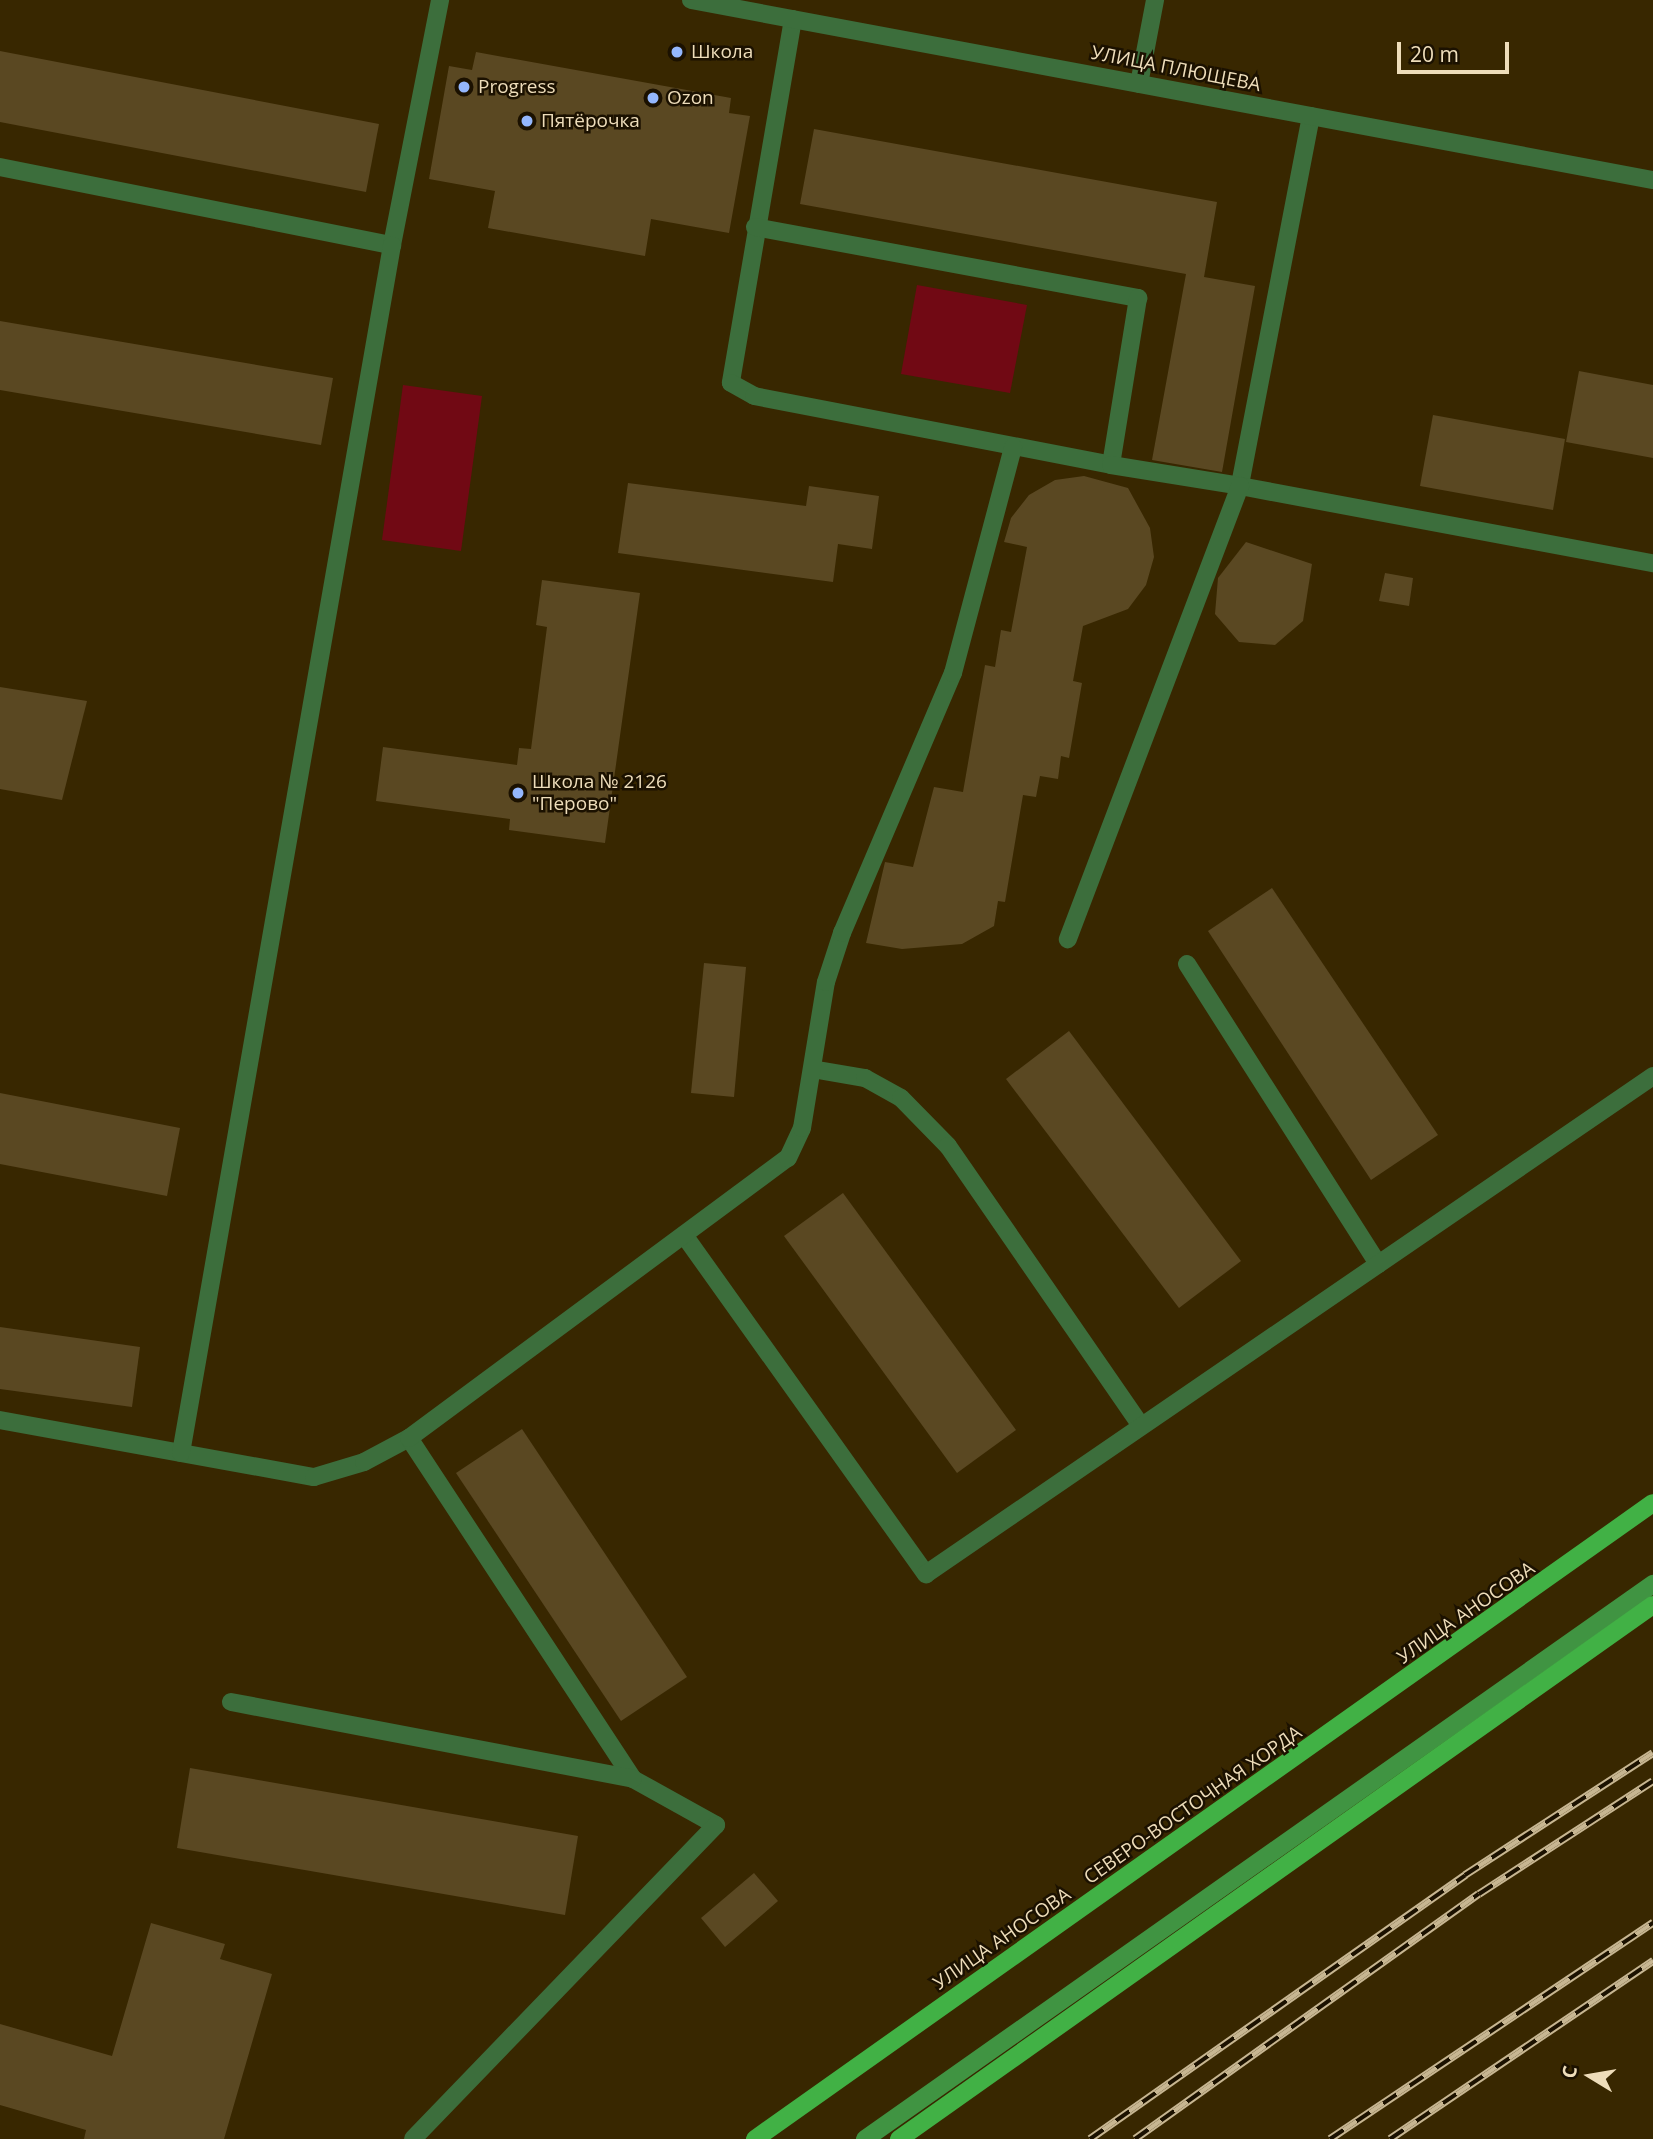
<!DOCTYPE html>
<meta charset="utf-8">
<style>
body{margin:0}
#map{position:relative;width:1653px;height:2139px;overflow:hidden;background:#382700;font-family:"Open Sans",sans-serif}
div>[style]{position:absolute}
.green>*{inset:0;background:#710914}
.building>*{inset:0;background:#5a4822}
.lane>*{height:18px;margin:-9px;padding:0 9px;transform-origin:9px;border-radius:9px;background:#3c6e3c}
.street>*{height:18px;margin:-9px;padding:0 9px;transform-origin:9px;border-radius:9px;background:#3c6e3c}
.secondary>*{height:18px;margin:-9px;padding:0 9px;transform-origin:9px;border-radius:9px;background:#409442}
.primary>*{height:18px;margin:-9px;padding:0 9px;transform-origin:9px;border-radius:9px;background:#41b145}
.rail>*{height:8px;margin-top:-4px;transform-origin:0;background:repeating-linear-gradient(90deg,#1b1100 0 16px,#c7b692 0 32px);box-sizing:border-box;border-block:2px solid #c7b692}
.primary-bridge>*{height:18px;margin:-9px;padding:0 9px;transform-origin:9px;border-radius:9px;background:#41b145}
.dots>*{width:19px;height:19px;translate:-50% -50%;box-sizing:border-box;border:4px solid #1b1100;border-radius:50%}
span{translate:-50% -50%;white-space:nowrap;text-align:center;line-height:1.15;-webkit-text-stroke:5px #1b1100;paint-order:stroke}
.poi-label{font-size:19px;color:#eeddba}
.left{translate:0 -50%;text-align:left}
.street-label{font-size:19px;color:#eeddba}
.north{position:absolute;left:1555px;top:2041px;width:70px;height:70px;-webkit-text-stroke:5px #1b1100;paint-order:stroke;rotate:281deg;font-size:19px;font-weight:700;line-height:28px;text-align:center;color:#eeddba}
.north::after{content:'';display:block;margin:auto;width:24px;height:32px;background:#eeddba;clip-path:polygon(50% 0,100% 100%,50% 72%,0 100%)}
.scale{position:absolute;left:1397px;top:42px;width:112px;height:32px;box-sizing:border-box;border:4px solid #eeddba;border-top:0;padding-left:9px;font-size:21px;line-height:24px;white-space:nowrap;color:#eeddba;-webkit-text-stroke:5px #1b1100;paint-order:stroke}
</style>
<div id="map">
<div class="green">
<div style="clip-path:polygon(917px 285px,1027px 305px,1010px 393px,901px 374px)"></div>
<div style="clip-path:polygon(403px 385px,482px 396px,461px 551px,382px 540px)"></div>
</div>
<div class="building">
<div style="clip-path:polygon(0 51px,379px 124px,366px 192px,0 122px)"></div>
<div style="clip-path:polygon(476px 52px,731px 98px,729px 113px,750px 116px,729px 233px,651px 219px,645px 256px,488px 228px,495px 191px,429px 179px,449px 66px,472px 70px)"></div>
<div style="clip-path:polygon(814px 129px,1217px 202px,1204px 277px,1255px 286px,1222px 472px,1152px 460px,1186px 274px,800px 204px)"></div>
<div style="clip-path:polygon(0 321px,333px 378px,321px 445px,0 390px)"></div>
<div style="clip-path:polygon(1579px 371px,1653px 385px,1653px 458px,1566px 442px)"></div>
<div style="clip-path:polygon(1433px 415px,1565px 439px,1553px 510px,1420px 486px)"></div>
<div style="clip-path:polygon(1084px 476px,1128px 488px,1150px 528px,1154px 557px,1146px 585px,1128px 609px,1083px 626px,1073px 681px,1082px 683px,1069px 758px,1061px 756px,1058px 779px,1040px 776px,1036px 797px,1023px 795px,1005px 902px,998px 901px,994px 926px,962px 944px,902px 949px,866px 943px,885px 862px,913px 867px,934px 787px,963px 792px,985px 665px,995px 667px,1001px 630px,1011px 632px,1027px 547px,1004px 542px,1011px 518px,1029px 495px,1055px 480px)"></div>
<div style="clip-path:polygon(628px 483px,806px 506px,809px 486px,879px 496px,872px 549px,838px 544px,833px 582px,618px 553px)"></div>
<div style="clip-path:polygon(1246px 542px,1312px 564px,1303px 621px,1275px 645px,1239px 642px,1215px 614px,1218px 578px)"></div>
<div style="clip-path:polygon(1385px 573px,1413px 578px,1409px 606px,1379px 601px)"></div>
<div style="clip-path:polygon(542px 580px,640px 593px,605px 843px,509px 830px,510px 819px,376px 801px,383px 747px,517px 765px,519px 748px,531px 749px,547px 627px,536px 625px)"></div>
<div style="clip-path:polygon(0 687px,87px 701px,62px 800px,0 789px)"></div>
<div style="clip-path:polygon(1272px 888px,1438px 1135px,1371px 1180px,1208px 931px)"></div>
<div style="clip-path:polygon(704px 963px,746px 967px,734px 1097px,691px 1093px)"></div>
<div style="clip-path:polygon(1069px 1031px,1241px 1261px,1179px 1308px,1006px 1079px)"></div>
<div style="clip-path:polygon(0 1093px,180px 1128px,167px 1196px,0 1164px)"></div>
<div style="clip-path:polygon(843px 1193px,1016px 1430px,957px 1473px,784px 1236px)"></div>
<div style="clip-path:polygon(0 1327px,140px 1347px,132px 1407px,0 1389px)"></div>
<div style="clip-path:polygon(522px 1429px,687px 1677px,621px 1721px,456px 1473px)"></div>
<div style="clip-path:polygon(190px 1768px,578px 1836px,565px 1915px,177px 1848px)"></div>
<div style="clip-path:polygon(754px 1873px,778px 1901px,725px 1947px,701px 1918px)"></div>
<div style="clip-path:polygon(151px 1923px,225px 1944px,220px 1959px,272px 1974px,224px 2139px,84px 2139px,86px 2130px,0 2105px,0 2024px,112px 2056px)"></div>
</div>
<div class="lane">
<div style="left:793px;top:19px;width:369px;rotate:99.7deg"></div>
<div style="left:731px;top:383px;width:26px;rotate:29deg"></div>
<div style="left:754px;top:396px;width:364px;rotate:10.9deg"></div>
<div style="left:1139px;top:84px;width:86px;rotate:-79.2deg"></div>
<div style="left:1311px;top:116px;width:377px;rotate:100.9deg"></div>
<div style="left:1240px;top:486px;width:420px;rotate:10.6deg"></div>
<div style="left:0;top:167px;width:400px;rotate:11.3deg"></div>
<div style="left:392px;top:245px;width:250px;rotate:-78.9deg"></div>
<div style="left:755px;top:227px;width:390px;rotate:10.5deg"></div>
<div style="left:1138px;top:298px;width:169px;rotate:99.2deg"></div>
<div style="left:1111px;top:465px;width:131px;rotate:9.2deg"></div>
<div style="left:1240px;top:486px;width:485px;rotate:110.8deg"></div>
<div style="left:1187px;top:964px;width:356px;rotate:57.5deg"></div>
<div style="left:812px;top:1069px;width:54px;rotate:9.6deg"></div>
<div style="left:865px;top:1078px;width:41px;rotate:29.1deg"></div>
<div style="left:901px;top:1098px;width:67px;rotate:45.6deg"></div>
<div style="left:948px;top:1146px;width:340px;rotate:55.4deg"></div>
<div style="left:684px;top:1235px;width:417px;rotate:54.5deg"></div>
<div style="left:926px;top:1574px;width:881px;rotate:-34.41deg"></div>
<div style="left:0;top:1420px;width:319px;rotate:10.3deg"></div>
<div style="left:314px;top:1477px;width:52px;rotate:-16.7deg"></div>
<div style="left:364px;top:1462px;width:51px;rotate:-28.1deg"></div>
<div style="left:409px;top:1438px;width:408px;rotate:56.7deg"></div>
<div style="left:633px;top:1779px;width:95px;rotate:29deg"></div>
<div style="left:716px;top:1825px;width:436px;rotate:134deg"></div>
<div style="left:409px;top:1438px;width:471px;rotate:-36.5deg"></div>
<div style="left:788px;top:1158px;width:33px;rotate:-65deg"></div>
<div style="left:802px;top:1128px;width:148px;rotate:-80.7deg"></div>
<div style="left:826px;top:982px;width:52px;rotate:-71.9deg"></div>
<div style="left:842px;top:933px;width:283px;rotate:-66.9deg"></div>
<div style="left:953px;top:673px;width:234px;rotate:-75.1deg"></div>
<div style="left:181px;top:1453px;width:1226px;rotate:-80.09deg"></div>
<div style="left:231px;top:1702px;width:409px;rotate:10.8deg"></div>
</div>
<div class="street">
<div style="left:691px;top:0;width:979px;rotate:10.6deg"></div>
</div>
<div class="secondary">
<div style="left:865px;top:2139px;width:964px;rotate:-35.16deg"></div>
</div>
<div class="primary">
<div style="left:899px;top:2139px;width:924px;rotate:-35.31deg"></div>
</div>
<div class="rail">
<div style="left:1090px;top:2139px;width:459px;rotate:-35.1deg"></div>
<div style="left:1465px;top:1875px;width:224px;rotate:-33deg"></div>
<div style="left:1135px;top:2139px;width:422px;rotate:-35.5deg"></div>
<div style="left:1479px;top:1894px;width:207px;rotate:-33deg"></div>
<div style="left:1330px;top:2139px;width:389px;rotate:-33.8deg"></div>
<div style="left:1390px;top:2139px;width:318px;rotate:-34.1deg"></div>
</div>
<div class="primary-bridge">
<div style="left:755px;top:2139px;width:1100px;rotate:-35.31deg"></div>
</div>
<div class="dots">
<div style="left:677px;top:52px;background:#94b7fd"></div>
<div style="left:464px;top:87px;background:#94b7fd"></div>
<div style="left:653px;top:98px;background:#94b7fd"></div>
<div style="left:527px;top:121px;background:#94b7fd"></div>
<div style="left:518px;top:793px;background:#94b7fd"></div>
</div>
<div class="poi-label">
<span class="left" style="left:691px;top:52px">Школа</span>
<span class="left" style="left:478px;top:87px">Progress</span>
<span class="left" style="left:667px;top:98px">Ozon</span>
<span class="left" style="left:541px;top:121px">Пятёрочка</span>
<span class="left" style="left:532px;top:793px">Школа № 2126<br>"Перово"</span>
</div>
<div class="street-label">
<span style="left:1176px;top:69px;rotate:11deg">УЛИЦА ПЛЮЩЕВА</span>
<span style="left:1466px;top:1613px;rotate:-35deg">УЛИЦА АНОСОВА</span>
<span style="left:1193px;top:1805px;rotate:-35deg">СЕВЕРО-ВОСТОЧНАЯ ХОРДА</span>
<span style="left:1002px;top:1939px;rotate:-35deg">УЛИЦА АНОСОВА</span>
</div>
<div class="north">С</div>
<div class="scale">20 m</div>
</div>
